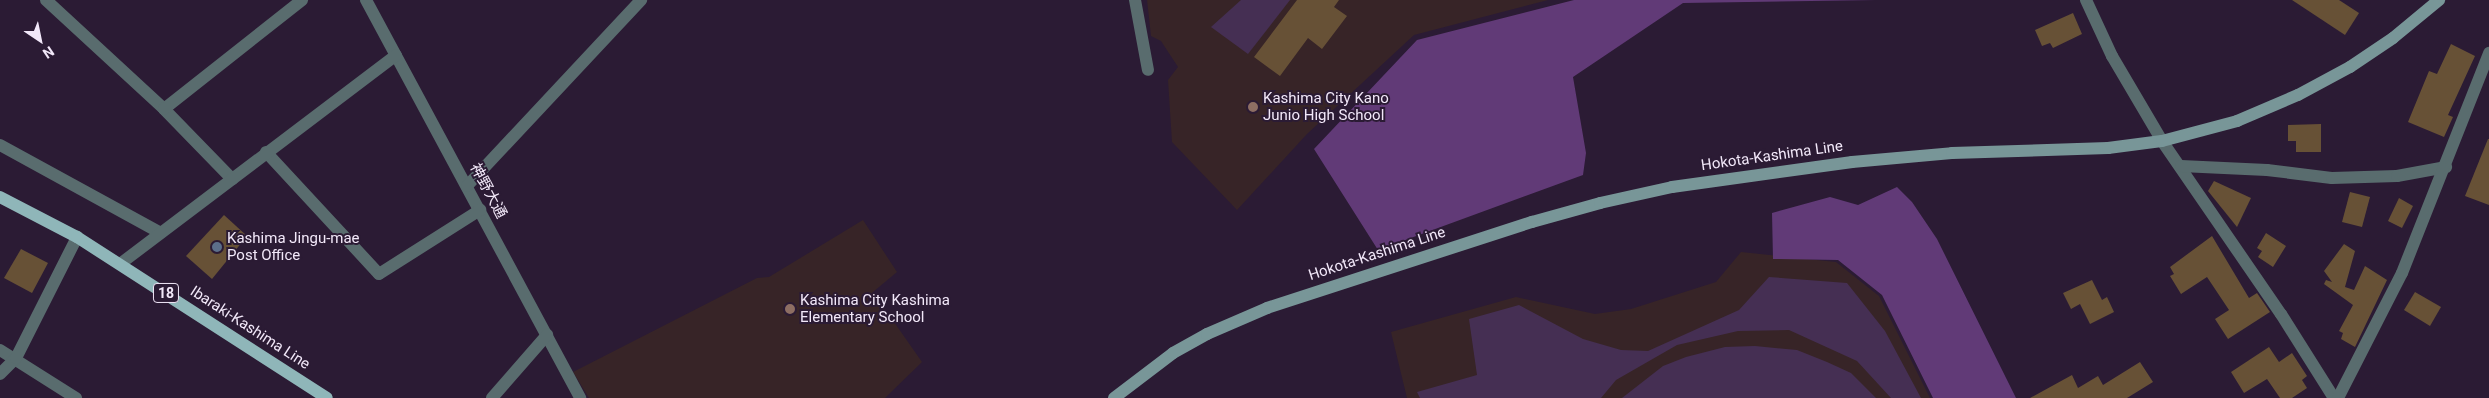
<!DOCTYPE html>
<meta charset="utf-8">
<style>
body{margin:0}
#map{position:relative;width:2489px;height:398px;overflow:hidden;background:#2b1b34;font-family:Roboto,"Noto Sans JP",sans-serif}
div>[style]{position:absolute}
.education>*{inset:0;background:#372427}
.green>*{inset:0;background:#452f53}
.forest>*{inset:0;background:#613a77}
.building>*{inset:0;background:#675136}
.minor>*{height:12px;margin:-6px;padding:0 6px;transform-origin:6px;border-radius:6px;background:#596c6e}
.secondary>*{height:12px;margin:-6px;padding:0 6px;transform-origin:6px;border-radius:6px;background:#789698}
.primary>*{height:12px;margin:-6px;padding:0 6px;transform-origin:6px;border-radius:6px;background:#8fb6b9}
.dots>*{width:14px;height:14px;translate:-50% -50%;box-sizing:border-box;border:2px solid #2b1b34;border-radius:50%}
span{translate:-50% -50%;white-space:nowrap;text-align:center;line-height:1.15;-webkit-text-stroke:4px #2b1b34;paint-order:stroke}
.shield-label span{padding:1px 4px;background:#2b1b34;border:1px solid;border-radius:4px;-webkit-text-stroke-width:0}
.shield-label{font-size:14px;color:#f2e8f9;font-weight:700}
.poi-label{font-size:15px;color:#f2e8f9}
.left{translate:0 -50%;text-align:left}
.street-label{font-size:15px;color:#f2e8f9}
.north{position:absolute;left:15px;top:15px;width:50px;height:50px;-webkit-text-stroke:4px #2b1b34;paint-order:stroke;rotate:146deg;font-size:14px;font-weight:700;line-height:20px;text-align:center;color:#f2e8f9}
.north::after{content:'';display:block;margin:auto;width:18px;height:22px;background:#f2e8f9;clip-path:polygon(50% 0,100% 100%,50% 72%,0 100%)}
</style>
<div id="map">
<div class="education">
<div style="clip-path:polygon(1147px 0,1548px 0,1414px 35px,1307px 134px,1237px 210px,1172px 142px,1168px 80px,1178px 67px,1161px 41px,1151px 36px)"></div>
<div style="clip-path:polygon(863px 220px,897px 272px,873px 292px,922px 362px,885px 398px,589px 398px,573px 372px,757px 278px,769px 277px)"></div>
<div style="clip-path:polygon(1741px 252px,1836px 262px,1879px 296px,1930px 398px,1407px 398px,1391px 332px,1516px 297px,1595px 314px,1631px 309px,1716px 282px)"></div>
</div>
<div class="green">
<div style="clip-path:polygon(1241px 0,1290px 0,1248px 54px,1211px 27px)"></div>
<div style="clip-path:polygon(1769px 277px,1847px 283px,1885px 331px,1921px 398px,1891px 398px,1857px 361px,1789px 330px,1738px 331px,1677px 345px,1616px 380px,1601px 398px,1420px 398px,1417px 392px,1477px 375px,1469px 319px,1519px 305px,1583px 339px,1621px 350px,1648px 351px,1739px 310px)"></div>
<div style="clip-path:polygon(1755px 346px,1797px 350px,1827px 362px,1851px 373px,1876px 398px,1622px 398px,1663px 366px,1686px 357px,1725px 347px)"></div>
</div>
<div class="forest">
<div style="clip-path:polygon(1574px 0,1876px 0,1683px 3px,1573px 77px,1586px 153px,1583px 175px,1378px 250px,1314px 149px,1417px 40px)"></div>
<div style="clip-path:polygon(1897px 187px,1912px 202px,1937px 239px,2016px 398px,1933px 398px,1882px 295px,1838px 260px,1773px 259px,1772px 213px,1830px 197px,1858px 205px)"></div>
</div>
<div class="building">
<div style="clip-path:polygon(1297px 0,1339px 0,1334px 7px,1347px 16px,1322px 49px,1308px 38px,1280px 76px,1254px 57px)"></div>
<div style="clip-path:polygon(2292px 0,2339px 0,2359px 13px,2345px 35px)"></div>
<div style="clip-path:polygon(2073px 13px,2082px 34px,2053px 48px,2050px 43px,2042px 46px,2035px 30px)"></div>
<div style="clip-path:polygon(2451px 44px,2475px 56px,2448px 115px,2453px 117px,2444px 137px,2408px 122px,2429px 71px,2437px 74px)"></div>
<div style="clip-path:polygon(2321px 124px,2321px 152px,2296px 152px,2296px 141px,2288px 141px,2288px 125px)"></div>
<div style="clip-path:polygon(2488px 139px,2489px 139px,2489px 205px,2465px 196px)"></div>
<div style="clip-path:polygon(2214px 181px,2251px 198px,2237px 227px,2208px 191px)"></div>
<div style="clip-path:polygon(2350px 192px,2370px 197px,2362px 227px,2342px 222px)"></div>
<div style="clip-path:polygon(2399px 198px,2413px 206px,2402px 228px,2388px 221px)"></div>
<div style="clip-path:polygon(224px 215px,247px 236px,212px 279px,186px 256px)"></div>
<div style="clip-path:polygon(2266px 233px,2286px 246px,2273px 267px,2258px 257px,2262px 251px,2257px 248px)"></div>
<div style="clip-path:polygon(2212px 236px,2249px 298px,2257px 293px,2270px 312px,2228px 339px,2215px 319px,2229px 310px,2207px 277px,2181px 294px,2170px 276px,2174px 274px,2170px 267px)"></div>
<div style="clip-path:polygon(2344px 244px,2355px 251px,2345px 287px,2354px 290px,2365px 266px,2387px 280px,2355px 347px,2341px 339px,2343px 333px,2339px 331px,2353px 305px,2324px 284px,2326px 280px,2332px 282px,2324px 271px)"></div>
<div style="clip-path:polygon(21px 249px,48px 263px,32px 293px,4px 278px)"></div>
<div style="clip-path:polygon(2092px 280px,2102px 300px,2107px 297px,2114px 312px,2090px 324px,2080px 304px,2071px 309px,2063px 293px)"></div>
<div style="clip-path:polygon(2415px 292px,2441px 307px,2430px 326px,2404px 310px)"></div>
<div style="clip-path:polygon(2269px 347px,2279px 362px,2292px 353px,2307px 376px,2302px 380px,2307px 388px,2292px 398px,2280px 398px,2267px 379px,2244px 393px,2231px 372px)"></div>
<div style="clip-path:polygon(2140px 362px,2153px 382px,2127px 398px,2030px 398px,2072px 375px,2078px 388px,2098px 376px,2103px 385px)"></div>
</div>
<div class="minor">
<div style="left:46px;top:0;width:161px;rotate:42.7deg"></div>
<div style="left:164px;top:109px;width:98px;rotate:45.8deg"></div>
<div style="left:366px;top:0;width:452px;rotate:61.7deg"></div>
<div style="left:1135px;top:0;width:71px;rotate:79.5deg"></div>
<div style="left:2086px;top:0;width:62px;rotate:65.1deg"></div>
<div style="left:2112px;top:56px;width:99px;rotate:59.5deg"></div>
<div style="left:2162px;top:141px;width:210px;rotate:55.5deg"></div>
<div style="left:2281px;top:314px;width:99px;rotate:57.8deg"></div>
<div style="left:164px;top:109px;width:176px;rotate:-38.3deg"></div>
<div style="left:0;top:145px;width:183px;rotate:28.7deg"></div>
<div style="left:266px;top:152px;width:166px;rotate:47.2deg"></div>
<div style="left:379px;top:274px;width:120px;rotate:-32.4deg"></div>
<div style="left:2181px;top:166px;width:86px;rotate:2.7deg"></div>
<div style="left:2267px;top:170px;width:65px;rotate:7deg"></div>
<div style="left:2332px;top:178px;width:65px;rotate:-1.8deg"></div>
<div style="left:2397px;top:176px;width:50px;rotate:-10.4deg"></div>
<div style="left:467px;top:186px;width:255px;rotate:-46.9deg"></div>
<div style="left:120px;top:264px;width:346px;rotate:-37.1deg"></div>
<div style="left:0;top:350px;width:90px;rotate:32.3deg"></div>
<div style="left:0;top:374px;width:23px;rotate:-45deg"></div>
<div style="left:16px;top:358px;width:136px;rotate:-63.2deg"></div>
<div style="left:492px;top:398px;width:84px;rotate:-48.9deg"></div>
<div style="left:2338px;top:398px;width:140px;rotate:-62.9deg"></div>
<div style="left:2402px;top:273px;width:237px;rotate:-68.4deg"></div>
</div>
<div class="secondary">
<div style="left:1114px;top:398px;width:74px;rotate:-37.3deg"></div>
<div style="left:1173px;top:353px;width:39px;rotate:-29deg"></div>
<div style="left:1207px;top:334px;width:65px;rotate:-23.4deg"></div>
<div style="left:1267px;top:308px;width:279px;rotate:-18deg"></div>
<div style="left:1532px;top:222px;width:71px;rotate:-15.6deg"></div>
<div style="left:1600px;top:203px;width:74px;rotate:-12.5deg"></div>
<div style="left:1672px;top:187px;width:182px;rotate:-7.9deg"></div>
<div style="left:1852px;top:162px;width:100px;rotate:-5.1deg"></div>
<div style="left:1952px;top:153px;width:156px;rotate:-1.8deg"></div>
<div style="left:2108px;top:148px;width:54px;rotate:-7.4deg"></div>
<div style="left:2162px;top:141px;width:78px;rotate:-14.9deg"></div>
<div style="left:2237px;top:121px;width:66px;rotate:-23.1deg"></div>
<div style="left:2298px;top:95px;width:59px;rotate:-28.3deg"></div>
<div style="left:2350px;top:67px;width:52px;rotate:-34deg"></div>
<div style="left:2393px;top:38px;width:60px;rotate:-39.6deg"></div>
</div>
<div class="primary">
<div style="left:0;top:197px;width:87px;rotate:27.5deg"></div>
<div style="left:77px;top:237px;width:297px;rotate:32.8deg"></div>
</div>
<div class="dots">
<div style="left:1253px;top:107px;background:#8d6e63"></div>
<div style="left:217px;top:247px;background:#5c6f8a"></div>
<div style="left:790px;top:309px;background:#8d6e63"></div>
</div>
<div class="shield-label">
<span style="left:166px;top:293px">18</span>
</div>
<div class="poi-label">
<span class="left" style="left:1263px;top:107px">Kashima City Kano<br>Junio High School</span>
<span class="left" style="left:227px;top:247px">Kashima Jingu-mae<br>Post Office</span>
<span class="left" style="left:800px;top:309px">Kashima City Kashima<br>Elementary School</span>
</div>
<div class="street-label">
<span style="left:1772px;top:156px;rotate:-8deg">Hokota-Kashima Line</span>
<span style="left:488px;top:191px;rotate:62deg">神野大通</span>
<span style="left:1377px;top:254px;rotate:-18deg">Hokota-Kashima Line</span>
<span style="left:250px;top:328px;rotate:33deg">Ibaraki-Kashima Line</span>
</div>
<div class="north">N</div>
</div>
